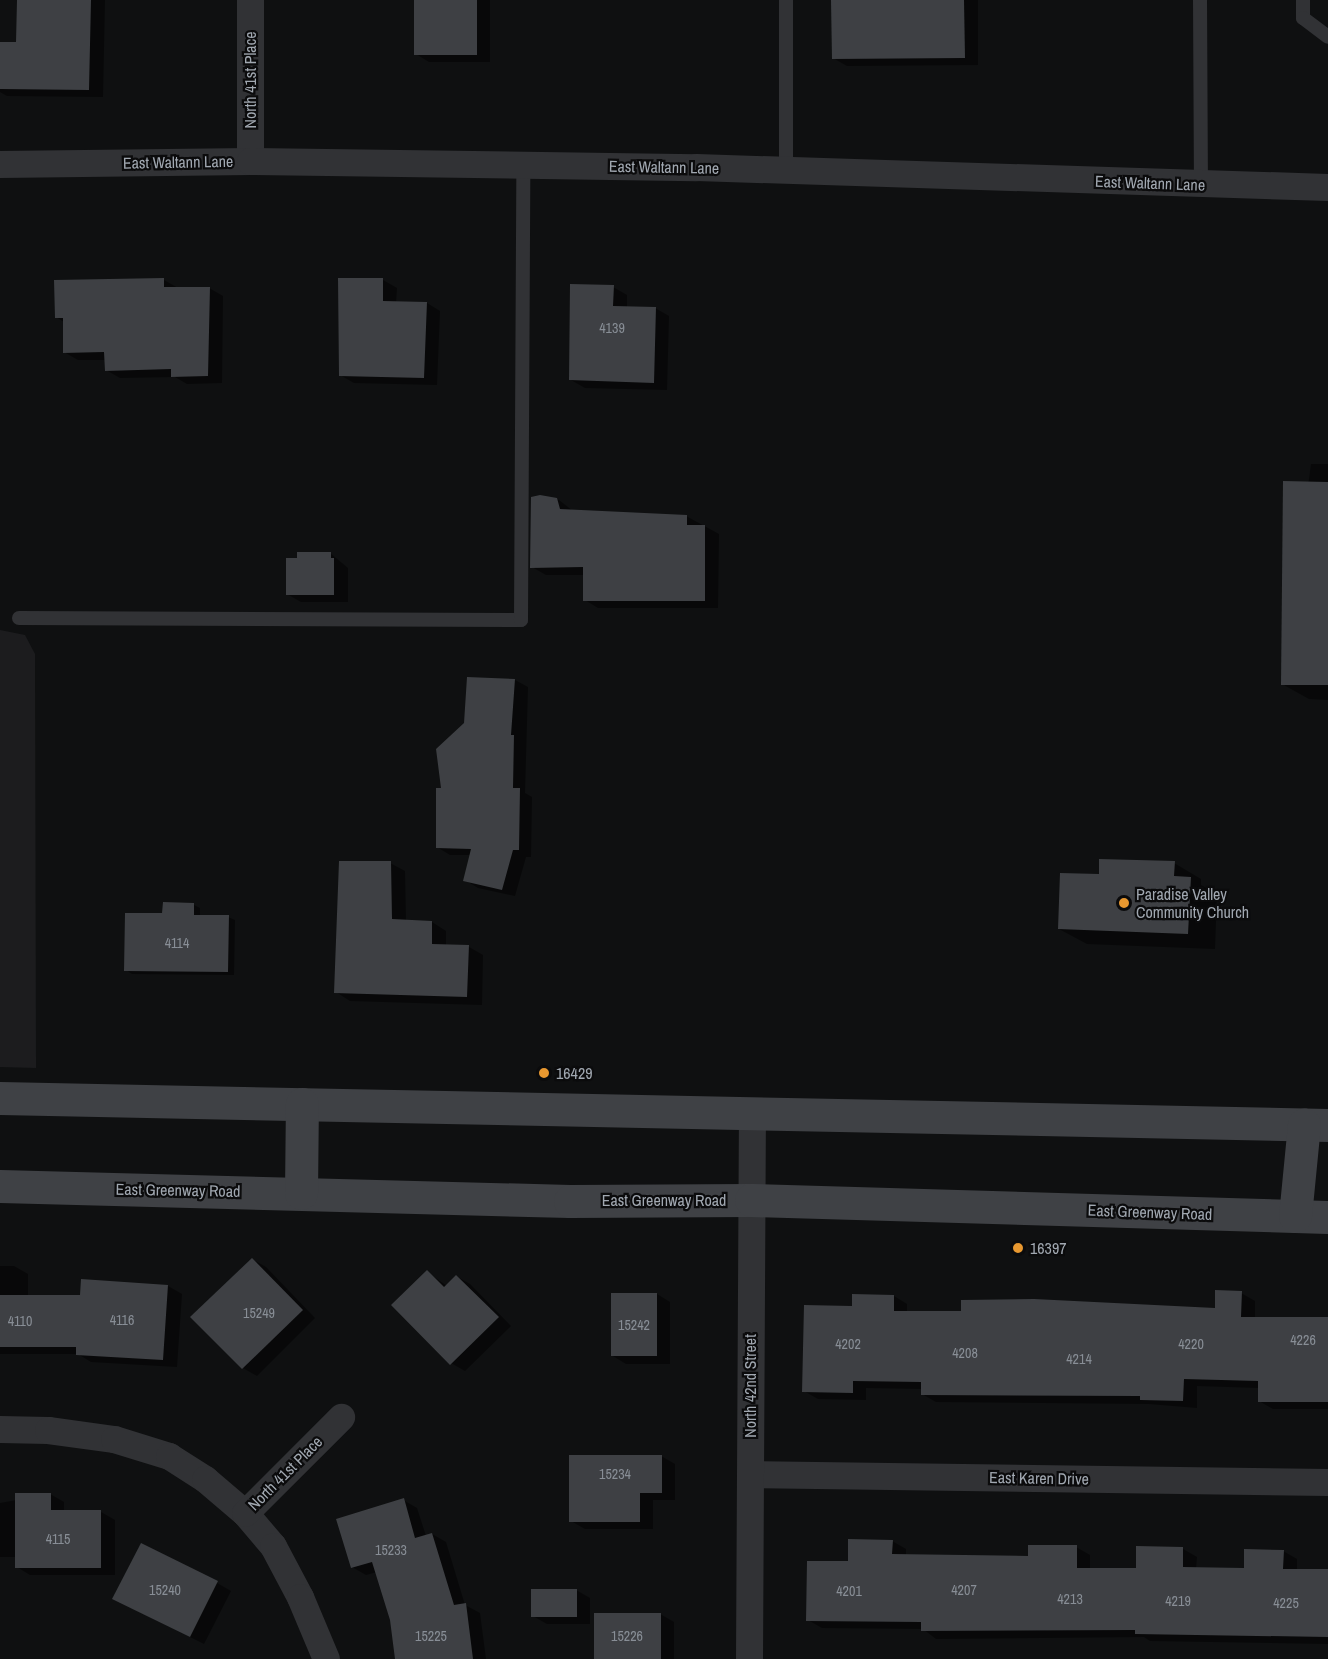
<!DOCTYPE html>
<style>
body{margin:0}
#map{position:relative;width:1328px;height:1659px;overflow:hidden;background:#0f1011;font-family:"Archivo Narrow",sans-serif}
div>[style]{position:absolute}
.built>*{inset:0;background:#1c1c1e}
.shadow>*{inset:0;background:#0007}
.building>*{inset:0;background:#3e4044}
.lane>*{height:14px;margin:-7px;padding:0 7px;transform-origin:7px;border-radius:7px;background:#313235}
.street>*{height:27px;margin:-13.5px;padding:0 13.5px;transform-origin:13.5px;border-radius:13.5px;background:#313235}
.secondary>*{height:33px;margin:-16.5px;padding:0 16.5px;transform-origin:16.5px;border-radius:16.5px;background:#3f4145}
.dots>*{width:16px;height:16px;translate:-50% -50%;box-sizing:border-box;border:3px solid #0b0b0c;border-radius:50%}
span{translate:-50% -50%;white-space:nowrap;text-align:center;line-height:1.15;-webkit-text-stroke:4.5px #0b0b0c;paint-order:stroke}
.number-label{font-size:14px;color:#888e96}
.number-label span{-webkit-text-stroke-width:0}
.street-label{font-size:16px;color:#a1a8b1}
.poi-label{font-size:16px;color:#a1a8b1}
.left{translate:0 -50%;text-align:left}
</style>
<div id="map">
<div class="built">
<div style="clip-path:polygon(0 630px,25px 635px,35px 654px,36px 1068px,0 1067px)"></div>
</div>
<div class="shadow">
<div style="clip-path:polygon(19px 0,105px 0,103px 97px,7px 96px,0 92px,0 44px,18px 44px)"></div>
<div style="clip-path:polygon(416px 0,490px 0,490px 62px,429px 62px,416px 54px)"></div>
<div style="clip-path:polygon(833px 0,978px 0,978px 65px,847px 66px,833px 58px)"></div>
<div style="clip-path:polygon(164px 280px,178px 288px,209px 288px,223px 296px,222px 383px,187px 384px,175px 377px,120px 378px,106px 370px,106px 360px,78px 360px,64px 352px,64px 322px,56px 317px)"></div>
<div style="clip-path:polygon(383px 280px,397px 288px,396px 303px,427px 303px,440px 311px,437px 385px,354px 383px,340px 375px)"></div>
<div style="clip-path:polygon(613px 287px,627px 295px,627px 308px,655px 308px,669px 316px,667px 390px,585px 388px,571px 380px)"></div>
<div style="clip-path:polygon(1311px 464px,1328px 464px,1328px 700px,1309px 699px,1282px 684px)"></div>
<div style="clip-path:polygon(532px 498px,559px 500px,573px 511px,686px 516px,719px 534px,718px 608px,598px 608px,585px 600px,585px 575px,546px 575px,532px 567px)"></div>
<div style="clip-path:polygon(330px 553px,348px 568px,348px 602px,301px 602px,287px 594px)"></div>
<div style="clip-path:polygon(515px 680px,528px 687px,525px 793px,532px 797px,531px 857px,526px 857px,515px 896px,478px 888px,465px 880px,471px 855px,450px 855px,437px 847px,442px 789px)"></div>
<div style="clip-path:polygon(390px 863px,405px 871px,406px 921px,432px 922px,446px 931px,446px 946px,469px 947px,483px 955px,482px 1005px,350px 1001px,336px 992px)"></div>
<div style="clip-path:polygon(1174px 863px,1201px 879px,1201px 885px,1217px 894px,1215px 949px,1087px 944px,1059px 929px,1100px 876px)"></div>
<div style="clip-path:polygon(194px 905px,200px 908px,200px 917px,228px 917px,235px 920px,234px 975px,132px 974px,126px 970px)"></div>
<div style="clip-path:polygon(252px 1259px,266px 1267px,315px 1318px,257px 1376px,243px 1368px)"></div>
<div style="clip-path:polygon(0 1266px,14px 1266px,28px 1274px,28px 1297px,81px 1297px,82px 1281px,168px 1286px,182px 1294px,177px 1367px,91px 1362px,78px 1354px,0 1354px)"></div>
<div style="clip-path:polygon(427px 1272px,447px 1286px,456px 1276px,470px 1284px,511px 1326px,465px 1371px,451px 1363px)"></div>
<div style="clip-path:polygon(1241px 1293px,1255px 1301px,1255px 1319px,1328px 1319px,1328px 1409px,1273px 1409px,1259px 1401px,1259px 1388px,1197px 1386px,1197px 1408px,1149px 1404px,936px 1402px,922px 1394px,922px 1389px,866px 1388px,866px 1400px,818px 1399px,804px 1391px,853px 1308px,894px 1296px,907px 1304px,907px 1313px,1216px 1310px)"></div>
<div style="clip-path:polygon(657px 1294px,670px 1302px,670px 1364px,626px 1364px,613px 1356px)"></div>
<div style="clip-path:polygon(661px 1456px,675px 1464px,675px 1500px,653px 1500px,653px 1529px,585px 1529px,571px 1521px)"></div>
<div style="clip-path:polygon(50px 1494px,64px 1502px,64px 1512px,101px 1512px,115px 1520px,115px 1575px,30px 1575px,17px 1567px,17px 1557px,0 1557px,0 1503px)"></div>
<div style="clip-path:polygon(403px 1500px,417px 1508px,426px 1536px,432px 1534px,446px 1542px,465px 1605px,480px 1613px,486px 1659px,396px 1659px,391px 1620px,377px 1572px,366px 1575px,352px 1567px)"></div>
<div style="clip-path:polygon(892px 1541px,906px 1549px,906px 1556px,1029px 1557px,1076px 1547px,1090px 1555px,1090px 1569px,1138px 1569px,1183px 1549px,1197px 1557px,1196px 1569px,1246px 1570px,1283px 1551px,1297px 1559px,1297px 1571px,1328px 1571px,1328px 1644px,1150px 1641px,1144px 1637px,936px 1639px,923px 1629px,822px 1628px,808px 1620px,849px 1563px)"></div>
<div style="clip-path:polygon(217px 1583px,231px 1591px,204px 1644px,128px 1606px)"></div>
<div style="clip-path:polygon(576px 1590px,590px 1598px,590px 1624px,547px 1624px,533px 1616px)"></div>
<div style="clip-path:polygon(660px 1614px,674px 1622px,674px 1659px,596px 1659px)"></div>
</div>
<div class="building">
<div style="clip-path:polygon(17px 0,91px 0,89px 90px,0 89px,0 42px,16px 42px)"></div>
<div style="clip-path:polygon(414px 0,477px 0,477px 55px,414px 55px)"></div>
<div style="clip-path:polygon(831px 0,964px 0,965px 58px,832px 59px)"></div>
<div style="clip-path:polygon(164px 278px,164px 287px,210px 287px,208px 376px,171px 377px,171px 369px,105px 371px,104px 352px,63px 353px,63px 318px,55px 318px,54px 280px)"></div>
<div style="clip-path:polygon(338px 278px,383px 278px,383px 301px,427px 302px,424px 378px,339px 376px)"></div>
<div style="clip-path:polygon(570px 284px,614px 285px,613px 306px,656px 307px,654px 383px,569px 380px)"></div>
<div style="clip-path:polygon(1283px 481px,1328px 482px,1328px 685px,1281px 685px)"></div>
<div style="clip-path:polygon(540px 495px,557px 498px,560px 509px,687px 515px,687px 525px,705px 525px,705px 601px,583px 601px,583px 567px,530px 568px,531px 497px)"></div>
<div style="clip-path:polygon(297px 552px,331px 552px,331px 558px,334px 558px,334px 595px,286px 595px,286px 558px,297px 558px)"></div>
<div style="clip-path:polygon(467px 677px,515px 679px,511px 735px,514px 735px,513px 788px,520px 788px,519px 850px,513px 850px,502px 890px,463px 881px,471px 849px,436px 848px,436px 788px,441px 788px,436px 749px,464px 723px)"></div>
<div style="clip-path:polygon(1099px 859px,1175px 861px,1174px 876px,1191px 877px,1188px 934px,1058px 929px,1060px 873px,1099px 874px)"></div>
<div style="clip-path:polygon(339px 861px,391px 861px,392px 919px,432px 921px,432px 944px,469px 945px,467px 997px,334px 993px)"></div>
<div style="clip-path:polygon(163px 902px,194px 903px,194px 915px,229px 915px,228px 972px,124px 971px,125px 913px,162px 913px)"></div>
<div style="clip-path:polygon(252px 1258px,303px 1310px,242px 1369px,190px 1317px)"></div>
<div style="clip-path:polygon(427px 1270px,444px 1287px,456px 1275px,499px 1317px,450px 1365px,391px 1305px)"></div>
<div style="clip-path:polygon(81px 1279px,168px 1285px,163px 1360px,76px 1355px,76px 1347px,0 1347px,0 1295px,80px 1295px)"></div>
<div style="clip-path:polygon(1215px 1290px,1242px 1291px,1241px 1317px,1328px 1317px,1328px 1402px,1258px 1402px,1258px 1381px,1184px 1379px,1183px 1401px,1140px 1400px,1140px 1396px,921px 1395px,921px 1382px,853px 1381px,853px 1393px,802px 1392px,804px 1305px,852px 1306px,852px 1294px,894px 1295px,894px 1311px,961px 1311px,961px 1300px,1034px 1299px,1215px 1308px)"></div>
<div style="clip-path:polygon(611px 1293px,657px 1293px,657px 1356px,611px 1356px)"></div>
<div style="clip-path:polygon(569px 1455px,662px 1455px,662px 1493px,640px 1493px,640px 1522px,569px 1522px)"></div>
<div style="clip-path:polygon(15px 1493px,51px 1493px,51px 1510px,101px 1510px,101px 1568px,15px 1568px)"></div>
<div style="clip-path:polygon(404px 1498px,415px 1538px,432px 1533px,454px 1605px,466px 1603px,473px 1659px,395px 1659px,390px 1620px,372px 1562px,351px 1568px,336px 1519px)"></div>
<div style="clip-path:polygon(848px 1539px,893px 1540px,892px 1554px,1028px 1556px,1028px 1545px,1077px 1545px,1077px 1568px,1136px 1568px,1136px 1546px,1183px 1547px,1183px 1567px,1244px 1568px,1244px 1549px,1284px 1550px,1283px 1569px,1328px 1569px,1328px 1637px,1135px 1634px,1135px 1630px,921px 1631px,921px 1622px,806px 1621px,807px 1561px,848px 1561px)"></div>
<div style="clip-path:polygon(141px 1543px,218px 1581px,190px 1637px,112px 1599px)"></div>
<div style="clip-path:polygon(531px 1589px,577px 1589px,577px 1617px,531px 1617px)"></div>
<div style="clip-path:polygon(594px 1613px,661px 1613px,661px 1659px,594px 1659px)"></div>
</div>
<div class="lane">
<div style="left:786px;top:0;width:171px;rotate:90deg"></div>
<div style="left:1200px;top:0;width:184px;rotate:89.7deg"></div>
<div style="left:1303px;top:0;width:18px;rotate:90deg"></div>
<div style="left:1303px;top:18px;width:31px;rotate:37deg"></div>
<div style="left:19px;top:618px;width:502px;rotate:0.23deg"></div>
<div style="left:521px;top:620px;width:455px;rotate:-89.7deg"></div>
</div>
<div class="street">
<div style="left:250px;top:0;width:161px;rotate:90deg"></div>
<div style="left:0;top:164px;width:250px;rotate:-0.7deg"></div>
<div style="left:250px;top:161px;width:446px;rotate:0.8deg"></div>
<div style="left:696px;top:167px;width:632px;rotate:1.81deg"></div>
<div style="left:0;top:1429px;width:48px;rotate:1.2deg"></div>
<div style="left:48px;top:1430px;width:67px;rotate:7.8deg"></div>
<div style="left:114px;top:1439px;width:58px;rotate:17.2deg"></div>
<div style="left:169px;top:1456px;width:43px;rotate:32.6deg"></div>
<div style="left:205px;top:1479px;width:52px;rotate:40.4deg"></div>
<div style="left:245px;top:1513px;width:43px;rotate:49.7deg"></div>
<div style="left:273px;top:1546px;width:58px;rotate:62.1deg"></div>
<div style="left:300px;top:1597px;width:67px;rotate:67.2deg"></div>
<div style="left:750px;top:1474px;width:578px;rotate:0.79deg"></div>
<div style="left:245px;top:1513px;width:136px;rotate:-45deg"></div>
<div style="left:749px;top:1659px;width:546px;rotate:-89.69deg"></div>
</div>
<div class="secondary">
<div style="left:0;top:1098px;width:1328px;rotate:1.16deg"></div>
<div style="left:0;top:1186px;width:570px;rotate:1.51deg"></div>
<div style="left:570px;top:1201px;width:181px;rotate:-0.3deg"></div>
<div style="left:751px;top:1200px;width:577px;rotate:1.69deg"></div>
<div style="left:301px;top:1193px;width:89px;rotate:-89.4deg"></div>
<div style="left:1295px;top:1216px;width:92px;rotate:-84.4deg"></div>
</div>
<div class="dots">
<div style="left:1124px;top:903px;background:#e89830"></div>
<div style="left:544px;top:1073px;background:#e89830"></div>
<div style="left:1018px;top:1248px;background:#e89830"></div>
</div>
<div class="number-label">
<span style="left:612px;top:328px">4139</span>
<span style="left:177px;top:943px">4114</span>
<span style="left:259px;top:1313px">15249</span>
<span style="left:122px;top:1320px">4116</span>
<span style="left:20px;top:1321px">4110</span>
<span style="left:634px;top:1325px">15242</span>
<span style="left:1303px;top:1340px">4226</span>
<span style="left:848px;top:1344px">4202</span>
<span style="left:1191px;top:1344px">4220</span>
<span style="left:965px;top:1353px">4208</span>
<span style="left:1079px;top:1359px">4214</span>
<span style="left:615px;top:1474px">15234</span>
<span style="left:58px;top:1539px">4115</span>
<span style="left:391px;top:1550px">15233</span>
<span style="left:165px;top:1590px">15240</span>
<span style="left:964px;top:1590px">4207</span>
<span style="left:849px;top:1591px">4201</span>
<span style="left:1070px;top:1599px">4213</span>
<span style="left:1178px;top:1601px">4219</span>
<span style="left:1286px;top:1603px">4225</span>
<span style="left:431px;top:1636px">15225</span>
<span style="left:627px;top:1636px">15226</span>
</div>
<div class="street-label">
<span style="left:250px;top:80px;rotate:-90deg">North 41st Place</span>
<span style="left:178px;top:162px;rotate:-1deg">East Waltann Lane</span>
<span style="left:664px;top:167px;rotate:1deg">East Waltann Lane</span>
<span style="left:1150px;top:183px;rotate:2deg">East Waltann Lane</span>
<span style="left:178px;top:1190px;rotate:1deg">East Greenway Road</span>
<span style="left:664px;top:1200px">East Greenway Road</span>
<span style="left:1150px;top:1212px;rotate:2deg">East Greenway Road</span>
<span style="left:750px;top:1386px;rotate:-90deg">North 42nd Street</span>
<span style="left:285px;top:1473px;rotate:-45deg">North 41st Place</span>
<span style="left:1039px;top:1478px;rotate:1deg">East Karen Drive</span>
</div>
<div class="poi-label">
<span class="left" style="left:1136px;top:903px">Paradise Valley<br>Community Church</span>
<span class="left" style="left:556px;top:1073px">16429</span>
<span class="left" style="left:1030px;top:1248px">16397</span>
</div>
</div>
